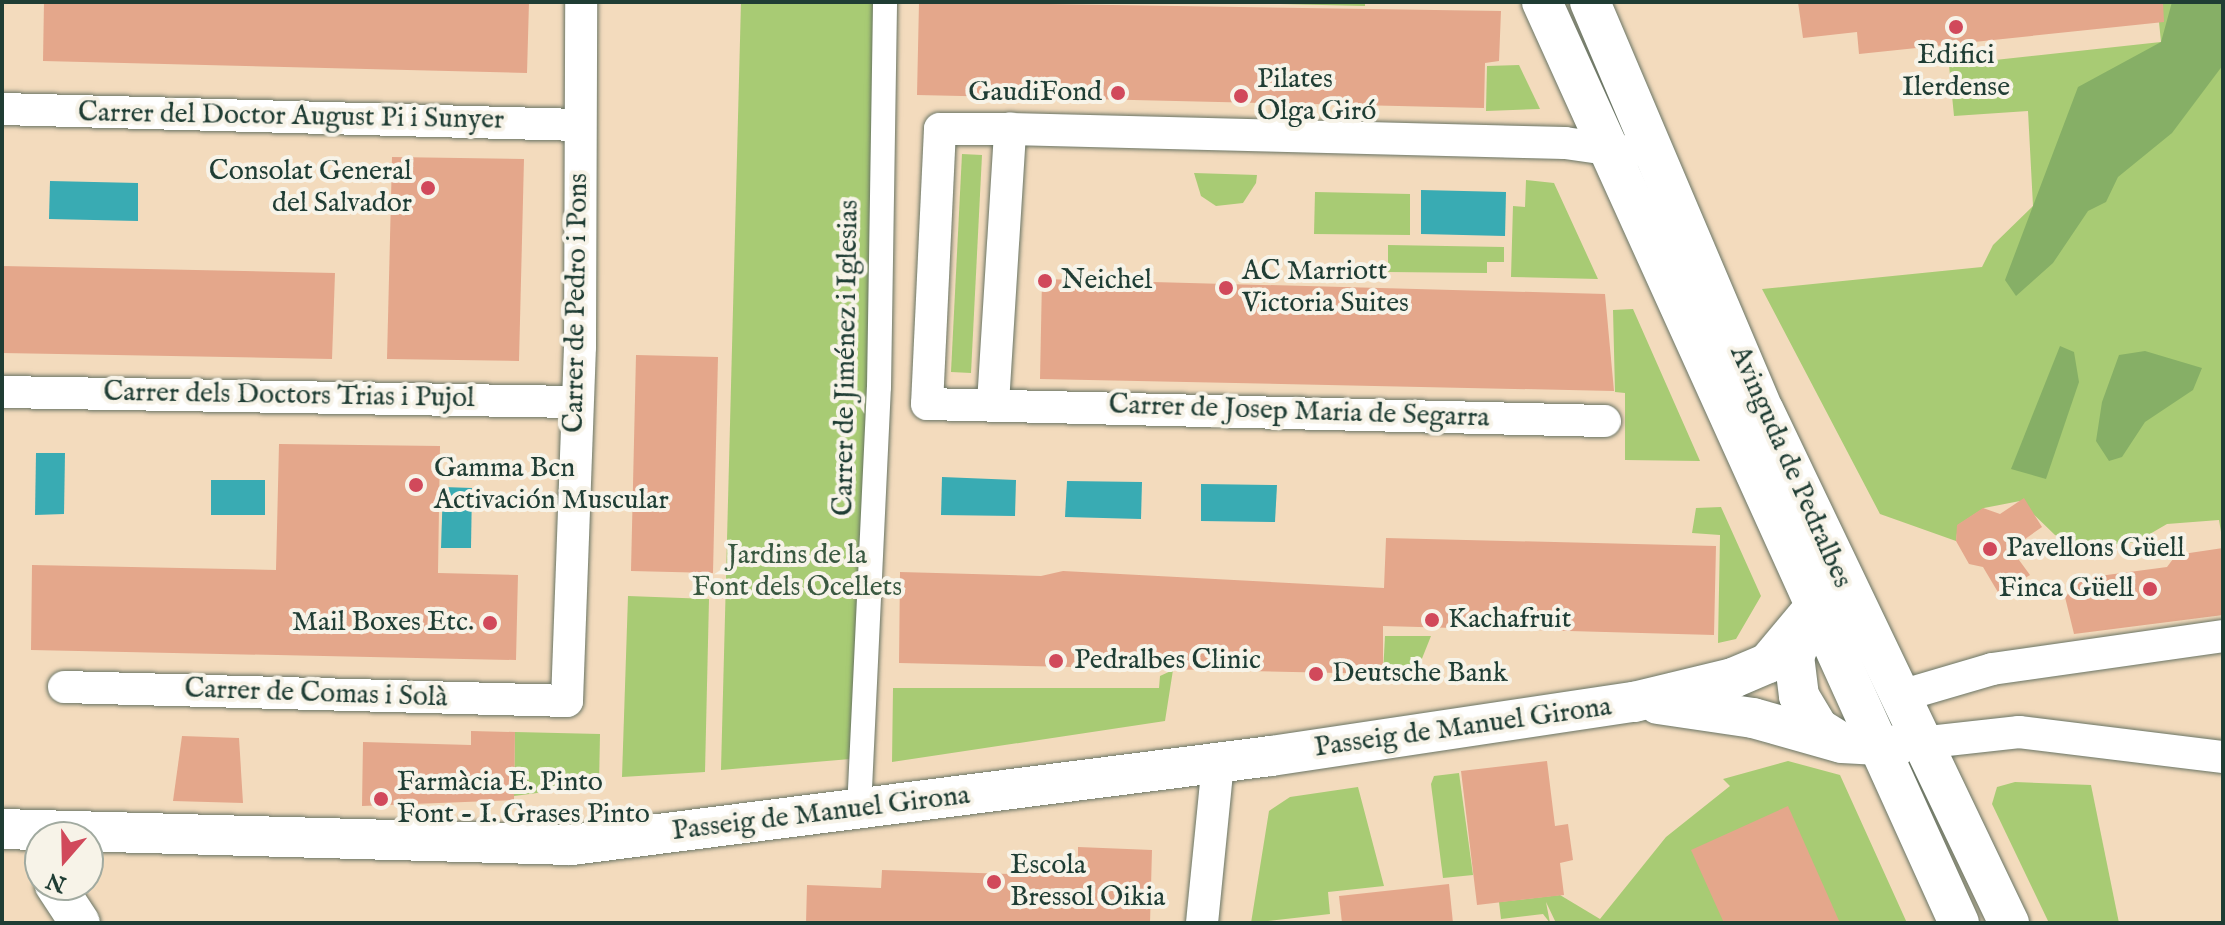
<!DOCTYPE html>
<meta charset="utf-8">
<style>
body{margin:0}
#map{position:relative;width:2225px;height:925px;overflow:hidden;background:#f3dbbd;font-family:"IM FELL English",serif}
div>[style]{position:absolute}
.green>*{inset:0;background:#a8cb74}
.forest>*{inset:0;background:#86af66}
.water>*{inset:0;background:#39abb3}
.building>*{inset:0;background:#e4a78b}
.roads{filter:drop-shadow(0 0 2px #697464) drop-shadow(0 0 2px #697464)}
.pedestrian>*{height:24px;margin:-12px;padding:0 12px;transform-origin:12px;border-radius:12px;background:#fff}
.minor>*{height:32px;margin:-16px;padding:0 16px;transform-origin:16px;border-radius:16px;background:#fff}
.tertiary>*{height:40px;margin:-20px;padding:0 20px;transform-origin:20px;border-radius:20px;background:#fff}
.dots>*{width:22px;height:22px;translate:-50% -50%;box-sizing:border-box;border:4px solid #f7f3e8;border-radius:50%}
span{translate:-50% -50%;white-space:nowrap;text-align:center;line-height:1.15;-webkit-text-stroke:8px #f7f3e8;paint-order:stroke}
.poi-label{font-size:28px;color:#1f3d34}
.left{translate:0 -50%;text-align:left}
.right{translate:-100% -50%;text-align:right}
.street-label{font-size:28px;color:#1f3d34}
.park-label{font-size:28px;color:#3a5941}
.frame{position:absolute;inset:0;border:4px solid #1f3d34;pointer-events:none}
.north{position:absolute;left:24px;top:821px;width:80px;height:80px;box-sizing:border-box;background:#f7f3e8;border:2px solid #a1aaa0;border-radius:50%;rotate:200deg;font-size:22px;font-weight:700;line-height:32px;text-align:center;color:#1f3d34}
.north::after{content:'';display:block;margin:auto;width:28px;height:36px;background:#d1495b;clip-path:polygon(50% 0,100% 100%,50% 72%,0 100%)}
</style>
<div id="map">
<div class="green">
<div style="clip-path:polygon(741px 2px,885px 2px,862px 758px,721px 770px)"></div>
<div style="clip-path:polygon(1200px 2px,1365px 2px,1365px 6px)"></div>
<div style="clip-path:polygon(2157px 2px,2223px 2px,2223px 544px,2219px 520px,2167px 524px,2136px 542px,2088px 547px,2055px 535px,2020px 501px,1984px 508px,1958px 525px,1956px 541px,1880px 514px,1762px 289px,1982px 267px,1993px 245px,2033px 206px,2028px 111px,1954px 116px,1949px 65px,2161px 42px)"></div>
<div style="clip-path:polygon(1519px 65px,1540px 109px,1486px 111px,1487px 66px)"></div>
<div style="clip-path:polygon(962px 154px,982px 155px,971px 373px,951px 372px)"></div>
<div style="clip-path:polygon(1194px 173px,1257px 175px,1256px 183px,1243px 203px,1216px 206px,1201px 196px)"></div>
<div style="clip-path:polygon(1526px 180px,1554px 183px,1598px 279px,1511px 277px,1513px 206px,1525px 207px)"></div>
<div style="clip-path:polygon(1315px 192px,1410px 194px,1410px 235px,1314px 234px)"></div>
<div style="clip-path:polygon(1388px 245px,1504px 247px,1504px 262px,1487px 262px,1487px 273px,1388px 272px)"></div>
<div style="clip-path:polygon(1633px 309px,1700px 461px,1625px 460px,1625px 393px,1615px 392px,1613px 310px)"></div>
<div style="clip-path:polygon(1721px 507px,1761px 596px,1736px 639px,1718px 643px,1720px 535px,1692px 533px,1696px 508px)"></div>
<div style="clip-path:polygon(628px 596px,709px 599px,705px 772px,622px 777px)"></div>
<div style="clip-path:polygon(1385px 636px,1431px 636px,1417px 671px,1383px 674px)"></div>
<div style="clip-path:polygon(1173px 670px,1165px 721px,892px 762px,893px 688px,1159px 688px,1160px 676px)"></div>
<div style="clip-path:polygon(515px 732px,600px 734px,599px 785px,514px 796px)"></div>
<div style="clip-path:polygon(1788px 761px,1840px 775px,1907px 923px,1556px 923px,1546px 902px,1550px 923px,1543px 914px,1501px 919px,1499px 902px,1560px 895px,1600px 919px,1666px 837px,1730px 786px,1723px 779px)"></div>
<div style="clip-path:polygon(1459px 773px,1473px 875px,1443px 878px,1431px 784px,1434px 776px)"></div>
<div style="clip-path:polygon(2015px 782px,2091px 785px,2119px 923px,2049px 923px,1992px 804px,1997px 787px)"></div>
<div style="clip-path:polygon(1358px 787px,1384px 886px,1328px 892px,1330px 914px,1251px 923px,1269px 811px,1290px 797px)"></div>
</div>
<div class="forest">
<div style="clip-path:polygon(2172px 2px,2223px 2px,2223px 65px,2172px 133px,2118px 177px,2106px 202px,2088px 211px,2053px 263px,2016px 296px,2005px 280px,2078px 87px,2161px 42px)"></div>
<div style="clip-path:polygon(2060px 346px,2074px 352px,2079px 382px,2046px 479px,2011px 469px)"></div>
<div style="clip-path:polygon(2145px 351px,2202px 368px,2193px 390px,2145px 422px,2122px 457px,2109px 461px,2096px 441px,2102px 402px,2119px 355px)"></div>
</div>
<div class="water">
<div style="clip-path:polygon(50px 181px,138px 183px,138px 221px,49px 219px)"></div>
<div style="clip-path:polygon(1421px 190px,1506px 192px,1505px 236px,1421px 234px)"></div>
<div style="clip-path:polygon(36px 453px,65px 453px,64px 514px,35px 515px)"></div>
<div style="clip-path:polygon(942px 477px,1016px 480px,1015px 516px,941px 515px)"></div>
<div style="clip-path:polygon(211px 480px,265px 480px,265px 515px,211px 515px)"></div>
<div style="clip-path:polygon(1067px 481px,1142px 482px,1141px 519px,1065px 517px)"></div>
<div style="clip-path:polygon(1201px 484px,1277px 485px,1275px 522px,1201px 521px)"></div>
<div style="clip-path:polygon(443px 487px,472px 488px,471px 548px,441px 548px)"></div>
</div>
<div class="building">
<div style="clip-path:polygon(44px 2px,529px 2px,527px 73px,43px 61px)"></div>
<div style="clip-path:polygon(919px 2px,1501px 11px,1499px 61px,1485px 63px,1484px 108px,917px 95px)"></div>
<div style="clip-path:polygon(1798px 2px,2163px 2px,2164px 22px,1859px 54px,1857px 32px,1803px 38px)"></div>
<div style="clip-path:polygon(392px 157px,524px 159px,519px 361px,387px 359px)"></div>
<div style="clip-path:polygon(2px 266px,335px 273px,332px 359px,2px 353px)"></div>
<div style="clip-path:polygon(1042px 279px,1605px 294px,1614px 391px,1040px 379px)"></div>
<div style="clip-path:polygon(636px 355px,718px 357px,713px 573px,631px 571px)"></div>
<div style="clip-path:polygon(279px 444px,440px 446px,438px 573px,518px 575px,516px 660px,31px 650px,32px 565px,276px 570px)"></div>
<div style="clip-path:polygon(2024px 498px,2042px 527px,2011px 549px,2030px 575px,1999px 594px,1983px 567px,1969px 564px,1956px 541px,1957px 525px,1983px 508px,2000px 514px)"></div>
<div style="clip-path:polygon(1386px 538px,1716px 546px,1714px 635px,1383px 626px,1383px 674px,899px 663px,900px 572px,1041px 576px,1063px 571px,1384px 588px)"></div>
<div style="clip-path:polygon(2223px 548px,2223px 615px,2074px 634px,2065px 597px,2084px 578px,2167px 567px,2176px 555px)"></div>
<div style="clip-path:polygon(471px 731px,515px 732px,514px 800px,362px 806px,363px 742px,471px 745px)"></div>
<div style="clip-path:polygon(182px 736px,239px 738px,243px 803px,173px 801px)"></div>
<div style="clip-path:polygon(1547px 761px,1555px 826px,1568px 824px,1573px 860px,1560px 863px,1564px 895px,1477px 905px,1461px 771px)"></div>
<div style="clip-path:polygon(1788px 806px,1840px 923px,1724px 923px,1691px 850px)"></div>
<div style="clip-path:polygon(1078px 847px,1152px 850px,1150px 923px,806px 923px,807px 885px,881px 888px,882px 870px,1078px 876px)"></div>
<div style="clip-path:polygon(1449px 884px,1453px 923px,1342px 923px,1339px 896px)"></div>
</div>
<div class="roads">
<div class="pedestrian">
<div style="left:859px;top:810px;width:423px;rotate:-87.3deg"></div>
<div style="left:879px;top:387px;width:385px;rotate:-89.1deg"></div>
</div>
<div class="minor">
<div style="left:2px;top:109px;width:577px;rotate:1.59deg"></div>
<div style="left:1010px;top:129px;width:555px;rotate:1.44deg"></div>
<div style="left:1565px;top:143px;width:65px;rotate:8deg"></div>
<div style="left:2px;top:392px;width:574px;rotate:1deg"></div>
<div style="left:993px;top:403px;width:275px;rotate:-86.4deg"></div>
<div style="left:1010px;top:129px;width:70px;rotate:180deg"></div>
<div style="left:940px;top:129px;width:275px;rotate:92.7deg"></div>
<div style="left:927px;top:404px;width:678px;rotate:1.44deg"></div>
<div style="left:64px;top:687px;width:503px;rotate:1.59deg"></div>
<div style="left:567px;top:701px;width:354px;rotate:-87.9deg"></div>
<div style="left:580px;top:347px;width:345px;rotate:-89.8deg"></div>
<div style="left:1897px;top:697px;width:99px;rotate:-16.4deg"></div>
<div style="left:1992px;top:669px;width:233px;rotate:-8.1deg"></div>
<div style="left:1920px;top:743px;width:100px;rotate:-6.3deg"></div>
<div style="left:2019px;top:732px;width:206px;rotate:7deg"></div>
<div style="left:1202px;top:923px;width:161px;rotate:-84.3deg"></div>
</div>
<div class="tertiary">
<div style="left:1542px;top:2px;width:1011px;rotate:65.64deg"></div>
<div style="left:1590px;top:2px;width:444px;rotate:67deg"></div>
<div style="left:1764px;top:411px;width:568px;rotate:64.43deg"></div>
<div style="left:1807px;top:626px;width:33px;rotate:113deg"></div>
<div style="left:1794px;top:656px;width:40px;rotate:82.9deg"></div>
<div style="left:1799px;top:696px;width:37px;rotate:59deg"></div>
<div style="left:1818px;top:728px;width:25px;rotate:32deg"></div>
<div style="left:1658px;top:704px;width:96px;rotate:8.4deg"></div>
<div style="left:1753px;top:718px;width:92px;rotate:15.7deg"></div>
<div style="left:1842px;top:743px;width:55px;rotate:3.1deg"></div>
<div style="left:2px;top:829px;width:570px;rotate:1.61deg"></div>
<div style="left:572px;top:845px;width:705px;rotate:-7.26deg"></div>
<div style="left:1271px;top:756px;width:367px;rotate:-8.5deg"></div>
<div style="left:1634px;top:702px;width:102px;rotate:-13.6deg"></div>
<div style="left:1733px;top:678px;width:38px;rotate:-23deg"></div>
<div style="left:1768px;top:663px;width:112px;rotate:-50.1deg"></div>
<div style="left:55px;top:885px;width:45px;rotate:56.7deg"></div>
</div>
</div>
<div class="dots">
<div style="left:1956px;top:27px;background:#d1495b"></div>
<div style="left:1118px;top:93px;background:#d1495b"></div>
<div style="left:1241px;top:96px;background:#d1495b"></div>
<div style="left:428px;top:188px;background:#d1495b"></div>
<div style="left:1045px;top:281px;background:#d1495b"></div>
<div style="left:1226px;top:288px;background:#d1495b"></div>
<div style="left:416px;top:485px;background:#d1495b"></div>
<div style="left:1990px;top:549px;background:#d1495b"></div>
<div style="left:2150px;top:589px;background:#d1495b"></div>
<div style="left:1432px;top:620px;background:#d1495b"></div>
<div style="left:490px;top:623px;background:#d1495b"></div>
<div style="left:1056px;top:661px;background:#d1495b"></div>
<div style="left:1316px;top:674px;background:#d1495b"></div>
<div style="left:381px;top:799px;background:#d1495b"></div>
<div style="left:994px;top:882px;background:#d1495b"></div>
</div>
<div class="poi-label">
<span style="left:1956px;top:72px">Edifici<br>Ilerdense</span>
<span class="left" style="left:1257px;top:96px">Pilates<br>Olga Giró</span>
<span class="right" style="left:1102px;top:93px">GaudiFond</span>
<span class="right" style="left:412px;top:188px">Consolat General<br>del Salvador</span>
<span class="left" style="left:1242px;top:288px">AC Marriott<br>Victoria Suites</span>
<span class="left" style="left:1061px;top:281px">Neichel</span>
<span class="left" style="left:434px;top:485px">Gamma Bcn<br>Activación Muscular</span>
<span class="left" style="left:2006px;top:549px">Pavellons Güell</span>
<span class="right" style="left:2134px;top:589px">Finca Güell</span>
<span class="left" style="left:1448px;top:620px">Kachafruit</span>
<span class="right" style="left:474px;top:623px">Mail Boxes Etc.</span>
<span class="left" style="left:1074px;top:661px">Pedralbes Clinic</span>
<span class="left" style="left:1332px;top:674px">Deutsche Bank</span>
<span class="left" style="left:397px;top:799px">Farmàcia E. Pinto<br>Font - I. Grases Pinto</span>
<span class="left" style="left:1010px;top:882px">Escola<br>Bressol Oikia</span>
</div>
<div class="street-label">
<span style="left:291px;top:117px;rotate:1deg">Carrer del Doctor August Pi i Sunyer</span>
<span style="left:577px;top:303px;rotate:-89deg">Carrer de Pedro i Pons</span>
<span style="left:847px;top:358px;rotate:-89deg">Carrer de Jiménez i Iglesias</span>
<span style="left:289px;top:396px;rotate:1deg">Carrer dels Doctors Trias i Pujol</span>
<span style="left:1299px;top:412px;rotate:2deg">Carrer de Josep Maria de Segarra</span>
<span style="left:1790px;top:467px;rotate:66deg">Avinguda de Pedralbes</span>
<span style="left:316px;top:694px;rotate:2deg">Carrer de Comas i Solà</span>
<span style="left:1463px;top:728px;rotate:-8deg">Passeig de Manuel Girona</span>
<span style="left:821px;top:814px;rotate:-7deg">Passeig de Manuel Girona</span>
</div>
<div class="park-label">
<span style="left:797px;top:572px">Jardins de la<br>Font dels Ocellets</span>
</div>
<div class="frame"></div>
<div class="north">N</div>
</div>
